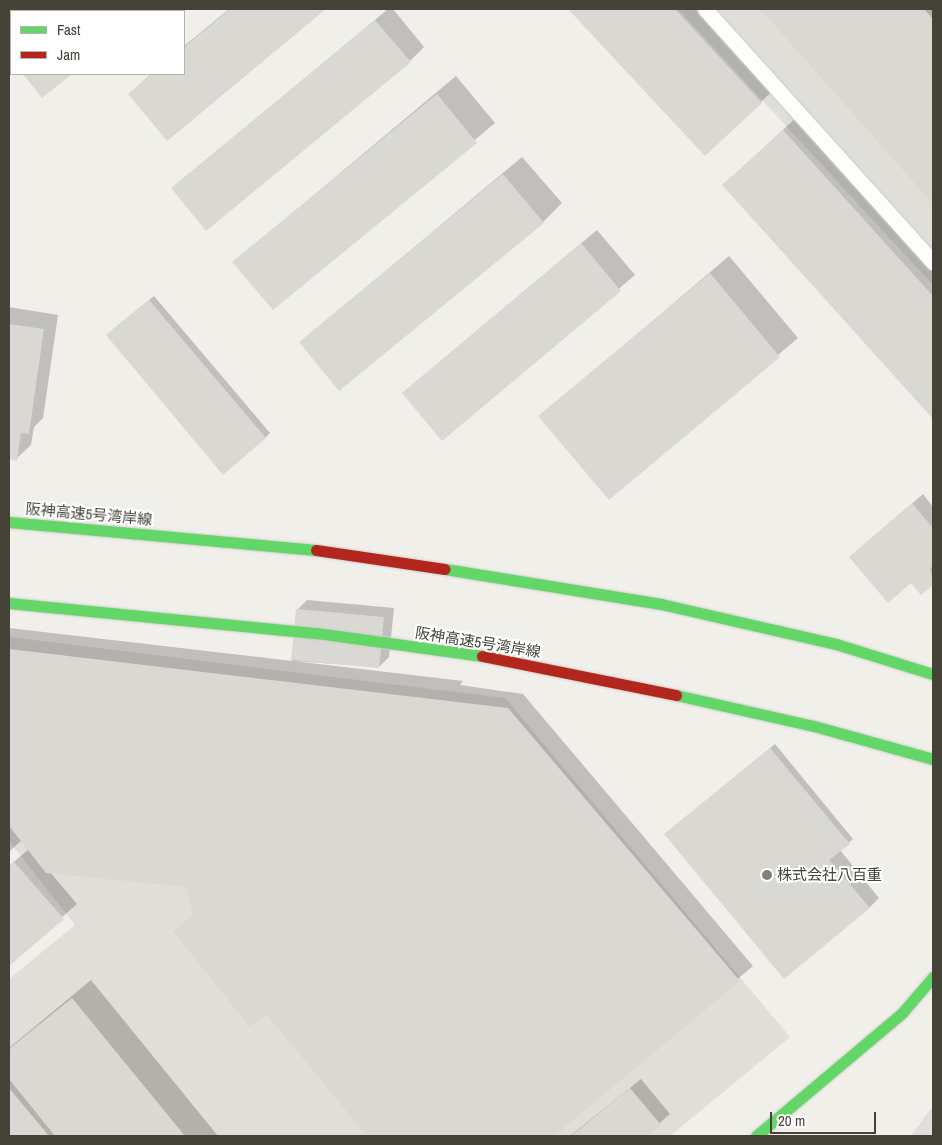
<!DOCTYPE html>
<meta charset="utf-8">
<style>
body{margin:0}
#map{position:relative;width:942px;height:1145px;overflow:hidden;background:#f0efea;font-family:"Archivo Narrow","Noto Sans JP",sans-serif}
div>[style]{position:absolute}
.industrial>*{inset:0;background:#e0ded8}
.parking>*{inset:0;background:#dfdeda}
.shadow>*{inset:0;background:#0003}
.building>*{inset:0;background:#d9d8d3}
.roads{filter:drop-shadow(0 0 1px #cecdc8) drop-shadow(0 0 1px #cecdc8)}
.lane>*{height:15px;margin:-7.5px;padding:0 7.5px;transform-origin:7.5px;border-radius:7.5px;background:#fdfdfc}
.fast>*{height:11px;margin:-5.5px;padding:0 5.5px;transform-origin:5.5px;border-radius:5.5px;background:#63d668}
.jam>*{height:11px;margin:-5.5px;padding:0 5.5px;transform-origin:5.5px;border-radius:5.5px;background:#b3261e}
.dots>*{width:14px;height:14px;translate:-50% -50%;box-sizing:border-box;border:2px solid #fff;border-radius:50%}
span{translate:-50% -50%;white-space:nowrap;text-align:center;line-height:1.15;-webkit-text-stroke:4px #fff;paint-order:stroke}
.street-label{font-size:15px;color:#454237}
.poi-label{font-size:15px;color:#454237}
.left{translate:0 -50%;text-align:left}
.frame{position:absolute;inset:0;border:10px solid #454237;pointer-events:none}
.legend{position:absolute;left:10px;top:10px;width:175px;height:65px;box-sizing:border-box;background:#fff;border:1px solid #b5b3af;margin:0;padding:6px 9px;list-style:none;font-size:15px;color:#454237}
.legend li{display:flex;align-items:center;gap:10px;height:25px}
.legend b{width:25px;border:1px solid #b5b3af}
.scale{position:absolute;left:770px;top:1112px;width:106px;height:22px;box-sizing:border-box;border:2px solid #454237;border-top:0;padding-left:6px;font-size:15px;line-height:18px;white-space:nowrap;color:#454237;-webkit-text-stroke:4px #fff;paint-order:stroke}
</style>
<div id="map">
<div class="industrial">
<div style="clip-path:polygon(678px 9px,931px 9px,933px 12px,933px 285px)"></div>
<div style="clip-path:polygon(9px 637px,505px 698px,790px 1037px,670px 1136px,9px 1136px,9px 979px,75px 925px,9px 841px)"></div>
</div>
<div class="parking">
<div style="clip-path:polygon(933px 1106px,933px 1136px,911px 1136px)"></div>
</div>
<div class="shadow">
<div style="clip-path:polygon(40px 9px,136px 9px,38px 11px)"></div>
<div style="clip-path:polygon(229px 9px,325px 9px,168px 140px,129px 94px,151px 74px,184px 74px,184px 46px)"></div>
<div style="clip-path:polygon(388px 9px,393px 9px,424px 47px,410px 61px,173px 188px)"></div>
<div style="clip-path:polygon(570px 9px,710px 9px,780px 84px,706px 154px)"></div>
<div style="clip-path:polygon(761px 9px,933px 9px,933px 202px)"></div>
<div style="clip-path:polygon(11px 34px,11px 58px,9px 55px)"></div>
<div style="clip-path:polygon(456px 76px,495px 123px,273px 309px,234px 262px)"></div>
<div style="clip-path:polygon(802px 112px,933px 257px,933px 417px,724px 185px)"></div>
<div style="clip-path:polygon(522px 157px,562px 203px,543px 222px,301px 342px)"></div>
<div style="clip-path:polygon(597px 230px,635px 275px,442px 439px,403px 393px)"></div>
<div style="clip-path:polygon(729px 256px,798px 338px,609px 498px,540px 417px)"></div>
<div style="clip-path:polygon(154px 296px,270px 433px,265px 438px,112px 330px)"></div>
<div style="clip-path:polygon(9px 307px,58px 315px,43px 418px,34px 427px,31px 445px,16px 459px,9px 458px)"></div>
<div style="clip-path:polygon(923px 494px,933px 507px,933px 583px,921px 593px,911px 582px,850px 557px)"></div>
<div style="clip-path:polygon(307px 600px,394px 608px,389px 657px,379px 667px,293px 661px,463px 681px,460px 685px,523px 694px,753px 966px,552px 1136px,369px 1136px,267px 1013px,193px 915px,188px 886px,50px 872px,77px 904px,9px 964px,9px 866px,29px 849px,22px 840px,9px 852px,9px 628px,292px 661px,297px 610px)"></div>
<div style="clip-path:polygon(775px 744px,853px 839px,840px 850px,879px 898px,869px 908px,666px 834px)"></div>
<div style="clip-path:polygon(91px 980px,218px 1136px,9px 1136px,9px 1048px)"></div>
<div style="clip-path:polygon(641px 1079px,670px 1114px,645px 1136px,570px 1136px)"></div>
</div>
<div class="building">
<div style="clip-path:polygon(42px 9px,138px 9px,39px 11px)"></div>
<div style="clip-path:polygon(230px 9px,326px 9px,167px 141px,128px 94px,152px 74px,184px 74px,184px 47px)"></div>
<div style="clip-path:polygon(568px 9px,675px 9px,762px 103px,705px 156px)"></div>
<div style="clip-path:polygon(760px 9px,924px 9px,933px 19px,933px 204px)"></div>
<div style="clip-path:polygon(375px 20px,411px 62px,206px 231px,171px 188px)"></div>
<div style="clip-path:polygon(11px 34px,11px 60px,9px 57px)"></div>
<div style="clip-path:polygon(23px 74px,72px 74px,42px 98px)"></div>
<div style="clip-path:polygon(437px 94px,477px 143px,273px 310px,232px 262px)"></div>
<div style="clip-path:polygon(783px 130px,933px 296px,933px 419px,722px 185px)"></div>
<div style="clip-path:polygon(503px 174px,544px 223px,339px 391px,299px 342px)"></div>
<div style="clip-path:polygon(581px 243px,621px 291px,442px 441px,402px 393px)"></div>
<div style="clip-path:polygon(710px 273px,780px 357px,609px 500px,538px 416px)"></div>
<div style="clip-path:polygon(149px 300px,266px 438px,223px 475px,106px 335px)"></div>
<div style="clip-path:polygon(9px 324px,44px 329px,29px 434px,21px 433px,17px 461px,9px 459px)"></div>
<div style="clip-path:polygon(912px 503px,933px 528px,933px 566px,930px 568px,933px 585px,921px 595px,911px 583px,888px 603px,849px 557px)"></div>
<div style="clip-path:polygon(296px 609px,384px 617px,379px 668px,291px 660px)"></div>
<div style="clip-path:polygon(9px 649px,508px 708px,740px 981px,554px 1136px,367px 1136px,267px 1015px,250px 1027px,173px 931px,192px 916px,187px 887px,46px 873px,9px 826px)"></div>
<div style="clip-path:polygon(770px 748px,850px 844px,829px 860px,870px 908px,784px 979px,664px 834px)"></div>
<div style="clip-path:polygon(14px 862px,64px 919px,9px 966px,9px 867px)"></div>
<div style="clip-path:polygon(72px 998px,185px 1136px,55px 1136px,9px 1079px,9px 1049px)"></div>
<div style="clip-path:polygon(9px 1088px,49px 1136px,9px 1136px)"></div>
<div style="clip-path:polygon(630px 1088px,661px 1125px,647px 1136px,571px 1136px)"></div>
</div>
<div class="roads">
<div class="lane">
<div style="left:705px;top:9px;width:341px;rotate:48deg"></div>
</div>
<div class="fast">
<div style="left:9px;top:522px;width:308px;rotate:5.2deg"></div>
<div style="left:445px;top:569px;width:219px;rotate:9.2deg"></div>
<div style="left:661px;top:604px;width:180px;rotate:12.9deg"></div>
<div style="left:836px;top:644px;width:102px;rotate:17.2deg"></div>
<div style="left:9px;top:603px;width:309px;rotate:5.6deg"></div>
<div style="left:317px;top:633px;width:167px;rotate:7.9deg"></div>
<div style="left:676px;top:695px;width:141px;rotate:12.7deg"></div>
<div style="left:814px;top:726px;width:123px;rotate:15.5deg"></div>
<div style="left:756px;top:1136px;width:191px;rotate:-40.1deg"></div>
<div style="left:902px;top:1013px;width:48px;rotate:-49.3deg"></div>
</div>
<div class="jam">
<div style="left:316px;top:550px;width:130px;rotate:8.4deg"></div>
<div style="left:482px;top:656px;width:198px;rotate:11.4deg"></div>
</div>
</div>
<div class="dots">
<div style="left:767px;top:875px;background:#817f76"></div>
</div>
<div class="street-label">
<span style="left:89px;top:514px;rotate:5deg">阪神高速5号湾岸線</span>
<span style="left:478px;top:642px;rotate:9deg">阪神高速5号湾岸線</span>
</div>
<div class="poi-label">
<span class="left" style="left:777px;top:875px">株式会社八百重</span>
</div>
<div class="frame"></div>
<ul class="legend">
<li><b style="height:6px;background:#63d668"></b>Fast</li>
<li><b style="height:6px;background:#b3261e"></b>Jam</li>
</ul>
<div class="scale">20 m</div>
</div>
